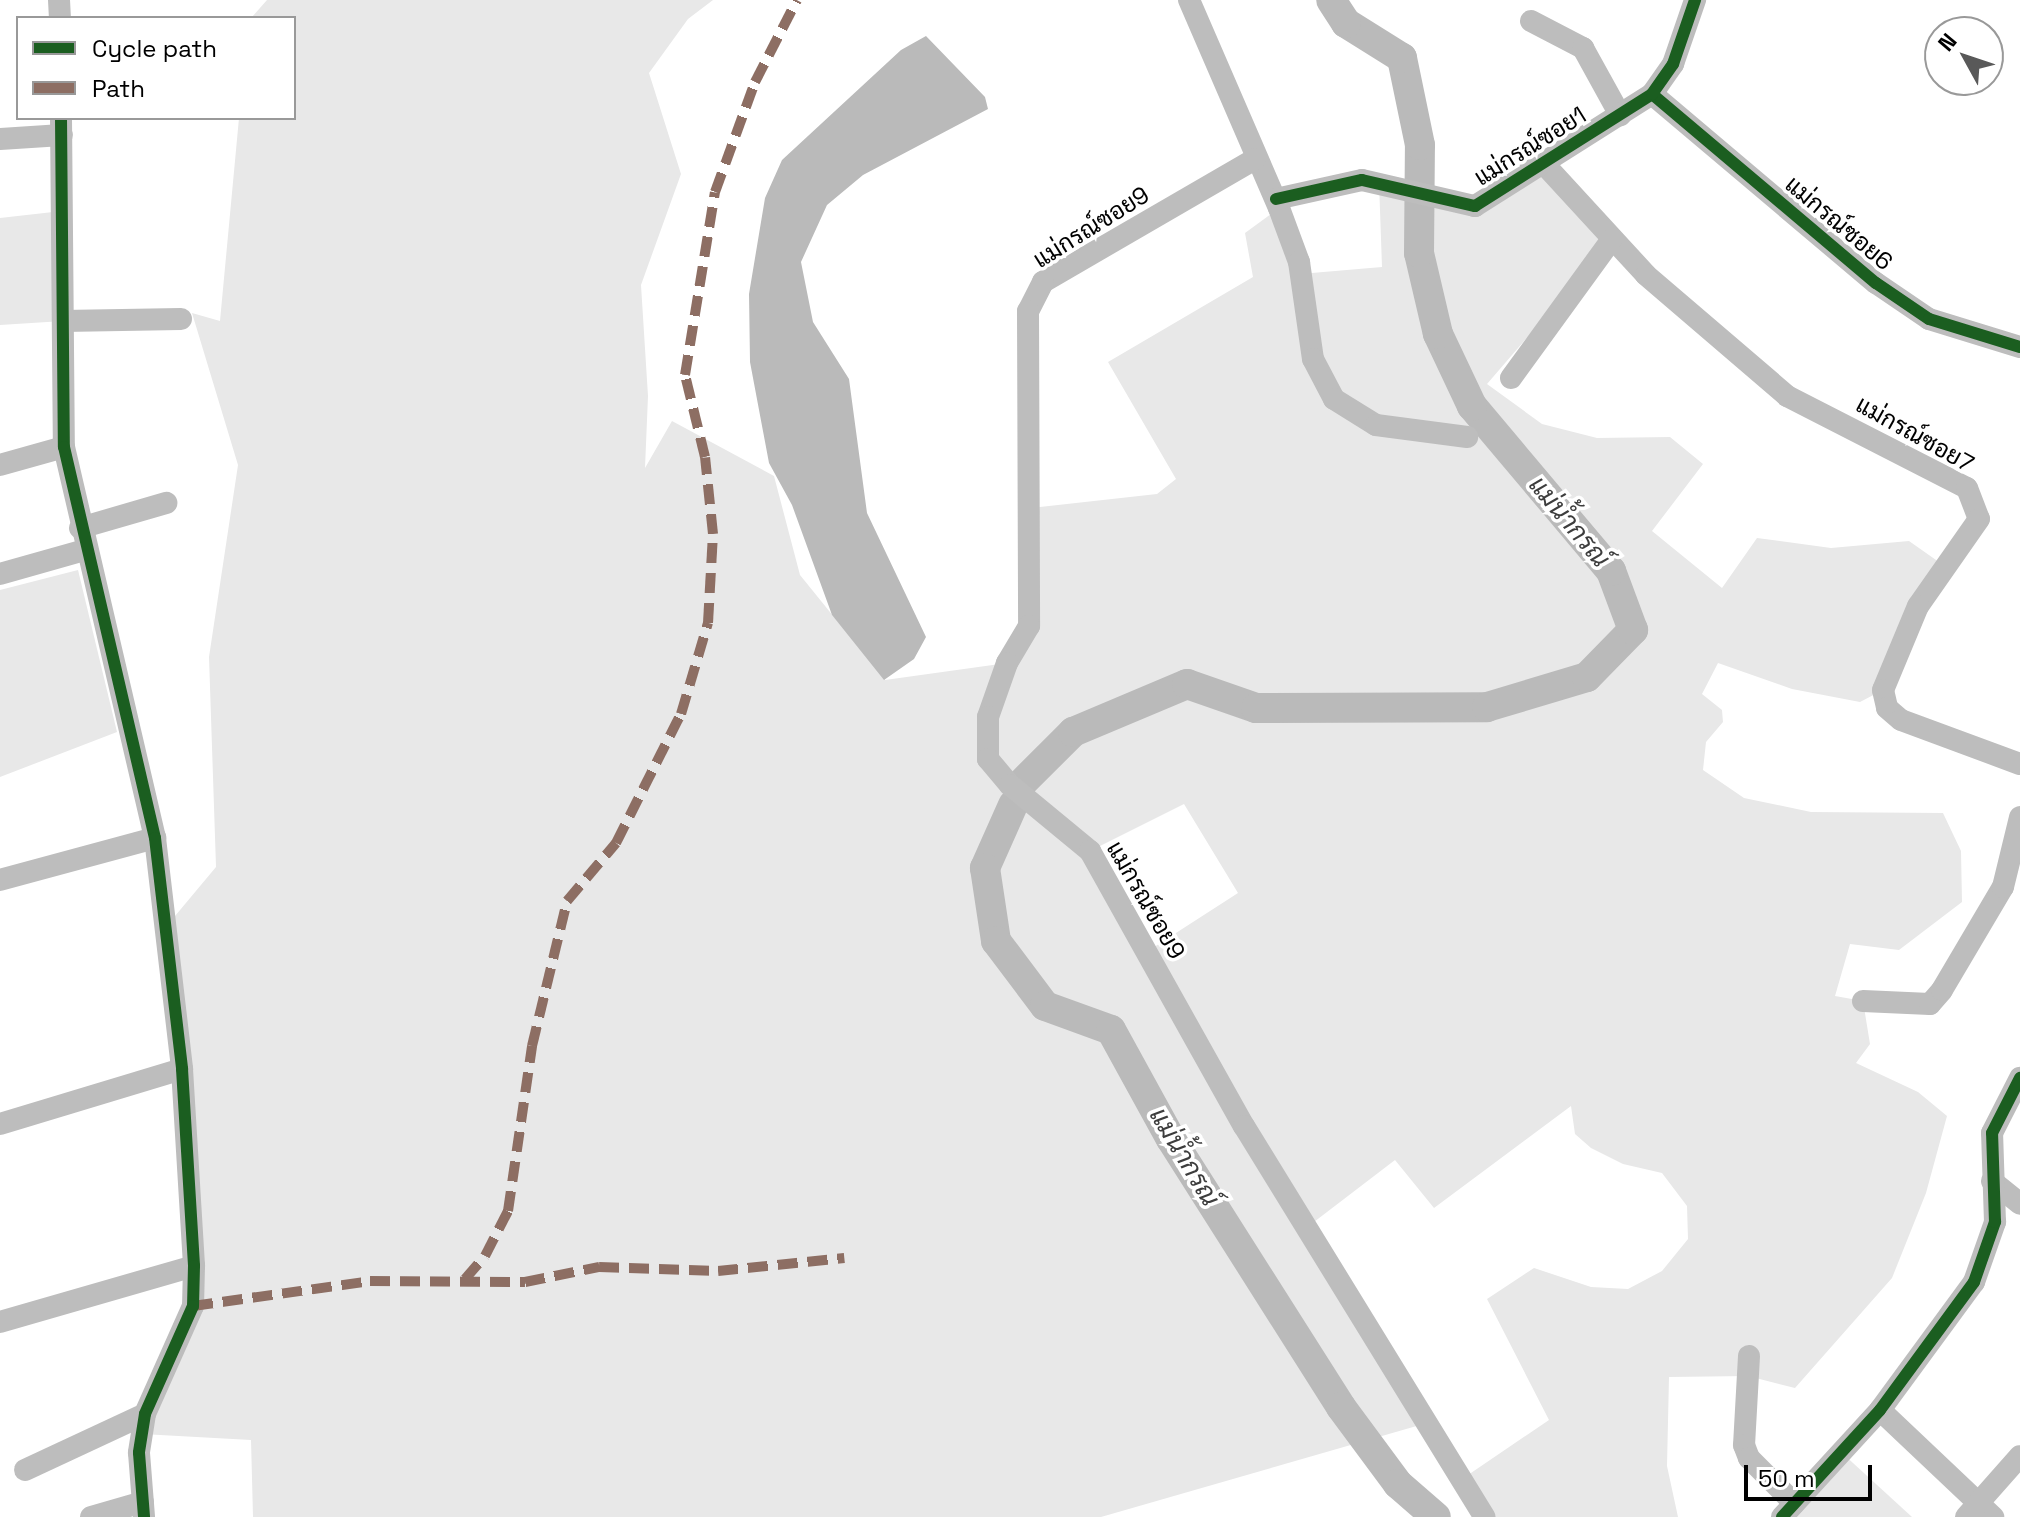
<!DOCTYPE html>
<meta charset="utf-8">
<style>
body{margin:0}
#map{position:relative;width:2020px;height:1517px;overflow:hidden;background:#fff;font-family:"Space Grotesk",Sarabun,sans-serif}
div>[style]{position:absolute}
.green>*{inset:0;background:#e8e8e8}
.water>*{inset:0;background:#bababa}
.river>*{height:30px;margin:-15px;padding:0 15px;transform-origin:15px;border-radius:15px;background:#bababa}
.minor>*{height:22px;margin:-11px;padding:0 11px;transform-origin:11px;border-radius:11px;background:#bdbdbd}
.quiet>*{height:10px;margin-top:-5px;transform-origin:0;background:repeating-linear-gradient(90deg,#8d6e63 0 20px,transparent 0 30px)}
.cycleway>*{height:12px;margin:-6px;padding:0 6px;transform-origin:6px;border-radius:6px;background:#1b5e20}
span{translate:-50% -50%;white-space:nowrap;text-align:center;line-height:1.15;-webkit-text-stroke:7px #fff;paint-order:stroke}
.street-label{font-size:24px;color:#000}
.water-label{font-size:26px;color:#3d3d3d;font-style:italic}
.legend{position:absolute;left:16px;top:16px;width:280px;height:104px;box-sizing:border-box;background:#fff;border:2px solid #999;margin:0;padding:10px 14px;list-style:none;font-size:24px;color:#000}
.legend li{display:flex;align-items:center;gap:16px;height:40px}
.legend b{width:40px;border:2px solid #999}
.north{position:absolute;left:1924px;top:16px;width:80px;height:80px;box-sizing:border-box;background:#fff;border:2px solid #999;border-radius:50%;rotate:310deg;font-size:22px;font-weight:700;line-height:32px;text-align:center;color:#000}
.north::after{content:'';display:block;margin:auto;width:28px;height:36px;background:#595959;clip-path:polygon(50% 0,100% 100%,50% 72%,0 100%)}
.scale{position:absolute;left:1744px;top:1465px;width:128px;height:36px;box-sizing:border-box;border:4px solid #000;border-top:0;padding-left:10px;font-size:24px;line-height:28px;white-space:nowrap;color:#000;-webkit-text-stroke:6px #fff;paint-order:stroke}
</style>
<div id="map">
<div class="green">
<div style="clip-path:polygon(evenodd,267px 0,713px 0,688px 19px,649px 73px,681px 174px,641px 285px,648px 396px,645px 468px,672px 421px,774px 476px,800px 575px,885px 680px,1007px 663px,1029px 626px,1031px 508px,1157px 494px,1176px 479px,1108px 362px,1253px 277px,1245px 233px,1279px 208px,1300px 274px,1382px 267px,1379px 182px,1451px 206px,1545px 165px,1612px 239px,1487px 384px,1542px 424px,1597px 438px,1670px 437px,1703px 464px,1652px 531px,1722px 588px,1757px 538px,1831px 548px,1909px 541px,1946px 567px,1883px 690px,1860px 702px,1792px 689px,1718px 663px,1702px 694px,1722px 710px,1723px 722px,1706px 742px,1703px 770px,1744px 798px,1811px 812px,1943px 813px,1961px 851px,1962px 902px,1899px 950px,1850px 944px,1835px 996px,1863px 1001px,1870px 1044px,1856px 1063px,1918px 1092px,1947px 1116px,1926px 1193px,1892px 1278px,1795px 1388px,1748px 1376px,1669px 1377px,1667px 1466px,1678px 1517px,1487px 1517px,1468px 1475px,1549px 1420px,1487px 1299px,1534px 1268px,1591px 1287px,1628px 1289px,1662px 1271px,1688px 1239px,1687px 1206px,1662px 1173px,1623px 1164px,1591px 1148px,1575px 1134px,1571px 1106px,1434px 1208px,1395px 1160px,1310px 1225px,1427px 1423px,1101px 1517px,253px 1517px,251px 1440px,142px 1434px,193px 1306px,165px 928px,216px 867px,209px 657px,238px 465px,192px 313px,220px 321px,239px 118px,294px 118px,294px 18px,251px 18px,267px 0,1184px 804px,1238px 893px,1148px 951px,1090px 851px,1184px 804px)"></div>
<div style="clip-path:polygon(62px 211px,63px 321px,0 325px,0 218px)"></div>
<div style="clip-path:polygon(78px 570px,117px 732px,0 777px,0 590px)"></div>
<div style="clip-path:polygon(1841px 1452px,1912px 1517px,1784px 1517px)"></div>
</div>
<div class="water">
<div style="clip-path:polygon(926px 36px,985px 97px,988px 109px,863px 175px,827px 205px,801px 262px,813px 322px,849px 379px,867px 513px,926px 637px,914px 659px,884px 680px,832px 615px,792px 505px,769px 463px,750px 362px,749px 294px,765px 198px,782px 160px,901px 50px)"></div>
</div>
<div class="river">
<div style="left:1023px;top:782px;width:71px;rotate:-45deg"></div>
<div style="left:1073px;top:732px;width:124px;rotate:-22.8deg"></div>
<div style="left:1187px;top:684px;width:73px;rotate:19.2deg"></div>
<div style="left:1256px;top:708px;width:231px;rotate:-0.2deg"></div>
<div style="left:1487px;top:707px;width:104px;rotate:-16.7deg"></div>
<div style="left:1587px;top:677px;width:66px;rotate:-45.6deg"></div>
<div style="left:1633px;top:630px;width:63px;rotate:-110.4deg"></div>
<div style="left:1611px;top:571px;width:216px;rotate:-130.1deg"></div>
<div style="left:1472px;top:406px;width:80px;rotate:-115.3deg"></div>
<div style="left:1438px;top:334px;width:83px;rotate:-103.2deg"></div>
<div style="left:1419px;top:253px;width:108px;rotate:-89.5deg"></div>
<div style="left:1420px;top:145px;width:89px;rotate:-101.7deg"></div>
<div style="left:1402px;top:58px;width:66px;rotate:-148deg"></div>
<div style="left:1346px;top:23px;width:27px;rotate:-123deg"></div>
<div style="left:1013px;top:805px;width:69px;rotate:114deg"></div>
<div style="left:985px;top:868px;width:74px;rotate:81.4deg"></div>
<div style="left:996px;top:941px;width:81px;rotate:53deg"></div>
<div style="left:1045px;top:1006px;width:70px;rotate:20deg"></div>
<div style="left:1111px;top:1030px;width:124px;rotate:61.2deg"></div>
<div style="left:1171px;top:1139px;width:317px;rotate:57.6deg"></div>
<div style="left:1341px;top:1407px;width:96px;rotate:53.5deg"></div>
<div style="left:1398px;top:1484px;width:50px;rotate:41deg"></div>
</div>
<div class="minor">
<div style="left:59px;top:0;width:18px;rotate:87deg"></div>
<div style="left:1189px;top:0;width:227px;rotate:66.6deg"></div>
<div style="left:1279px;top:208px;width:58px;rotate:69.7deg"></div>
<div style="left:1299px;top:262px;width:98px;rotate:81.8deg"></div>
<div style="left:1313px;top:359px;width:45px;rotate:62.3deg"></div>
<div style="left:1334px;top:399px;width:49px;rotate:31.8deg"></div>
<div style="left:1376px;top:425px;width:92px;rotate:7.5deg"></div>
<div style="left:1531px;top:21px;width:59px;rotate:27.4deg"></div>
<div style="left:1583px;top:48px;width:77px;rotate:61.1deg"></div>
<div style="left:1652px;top:94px;width:293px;rotate:40.2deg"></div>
<div style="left:1876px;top:283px;width:64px;rotate:34.2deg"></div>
<div style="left:1929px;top:319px;width:95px;rotate:17.1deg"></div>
<div style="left:61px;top:118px;width:329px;rotate:89.5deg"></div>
<div style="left:64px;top:447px;width:401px;rotate:76.9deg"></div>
<div style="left:155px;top:838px;width:233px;rotate:83.3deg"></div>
<div style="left:182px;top:1069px;width:197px;rotate:86.5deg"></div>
<div style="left:194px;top:1266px;width:40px;rotate:91.4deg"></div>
<div style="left:193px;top:1306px;width:118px;rotate:114deg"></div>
<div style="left:145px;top:1414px;width:39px;rotate:99deg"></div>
<div style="left:139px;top:1453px;width:64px;rotate:85.5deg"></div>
<div style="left:0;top:139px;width:62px;rotate:-3.7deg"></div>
<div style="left:1255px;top:159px;width:245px;rotate:149.9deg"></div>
<div style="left:1043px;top:282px;width:33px;rotate:117deg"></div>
<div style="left:1028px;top:311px;width:315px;rotate:89.8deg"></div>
<div style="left:1029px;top:626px;width:43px;rotate:120.7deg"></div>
<div style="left:1007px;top:663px;width:57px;rotate:109.4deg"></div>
<div style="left:988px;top:717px;width:42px;rotate:90deg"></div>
<div style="left:988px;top:759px;width:34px;rotate:50deg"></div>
<div style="left:1010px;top:785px;width:104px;rotate:39.5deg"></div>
<div style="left:1090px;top:851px;width:315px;rotate:60.8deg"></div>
<div style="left:1244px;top:1126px;width:459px;rotate:58.4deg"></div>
<div style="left:1545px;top:165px;width:149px;rotate:47.4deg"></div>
<div style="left:1646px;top:275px;width:186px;rotate:40.6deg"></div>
<div style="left:1787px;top:396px;width:202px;rotate:27.1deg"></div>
<div style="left:1967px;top:488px;width:33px;rotate:69deg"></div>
<div style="left:1979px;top:519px;width:106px;rotate:125deg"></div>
<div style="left:1918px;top:606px;width:91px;rotate:112.6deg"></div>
<div style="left:1883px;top:690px;width:18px;rotate:77deg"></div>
<div style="left:1887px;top:708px;width:18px;rotate:41deg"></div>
<div style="left:1901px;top:720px;width:127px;rotate:20.3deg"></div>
<div style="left:1276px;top:199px;width:88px;rotate:-12.5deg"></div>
<div style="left:1362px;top:180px;width:116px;rotate:13deg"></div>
<div style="left:1475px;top:206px;width:209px;rotate:-32.3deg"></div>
<div style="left:1652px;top:94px;width:37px;rotate:-55deg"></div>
<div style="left:1673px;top:64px;width:68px;rotate:-71deg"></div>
<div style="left:63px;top:321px;width:118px;rotate:-1deg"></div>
<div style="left:1511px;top:378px;width:172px;rotate:-54deg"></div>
<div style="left:0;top:465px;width:66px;rotate:-15.7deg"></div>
<div style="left:80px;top:528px;width:90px;rotate:-16.2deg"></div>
<div style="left:0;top:574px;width:88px;rotate:-15.8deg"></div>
<div style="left:0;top:880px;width:161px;rotate:-15.2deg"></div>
<div style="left:1863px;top:1001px;width:67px;rotate:2.6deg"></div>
<div style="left:1930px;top:1004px;width:18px;rotate:-49deg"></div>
<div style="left:1942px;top:990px;width:120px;rotate:-59.4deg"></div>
<div style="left:2003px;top:887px;width:72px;rotate:-76.3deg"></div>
<div style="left:0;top:1124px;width:190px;rotate:-16.8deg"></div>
<div style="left:1992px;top:1181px;width:36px;rotate:39deg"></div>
<div style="left:0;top:1322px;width:202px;rotate:-16.1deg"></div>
<div style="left:1749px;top:1356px;width:89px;rotate:93.2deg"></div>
<div style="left:1744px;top:1445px;width:14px;rotate:69deg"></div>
<div style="left:1749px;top:1458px;width:64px;rotate:45deg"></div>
<div style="left:1880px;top:1410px;width:156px;rotate:43.4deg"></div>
<div style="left:25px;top:1470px;width:132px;rotate:-25deg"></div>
<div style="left:91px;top:1517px;width:54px;rotate:-16.1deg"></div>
<div style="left:1782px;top:1517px;width:145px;rotate:-47.5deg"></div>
<div style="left:1880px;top:1410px;width:159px;rotate:-53.7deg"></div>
<div style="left:1974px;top:1282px;width:64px;rotate:-70.7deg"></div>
<div style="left:1995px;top:1222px;width:89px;rotate:-91.9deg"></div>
<div style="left:1992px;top:1133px;width:62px;rotate:-63deg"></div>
<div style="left:1966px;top:1517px;width:81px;rotate:-48.5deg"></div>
</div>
<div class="quiet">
<div style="left:465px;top:1279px;width:30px;rotate:-49deg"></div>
<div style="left:485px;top:1256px;width:51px;rotate:-62.9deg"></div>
<div style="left:508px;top:1211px;width:167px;rotate:-81.7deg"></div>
<div style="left:532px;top:1046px;width:149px;rotate:-76.4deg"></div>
<div style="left:567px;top:901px;width:76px;rotate:-49.8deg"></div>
<div style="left:616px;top:843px;width:144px;rotate:-63.3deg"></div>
<div style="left:681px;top:714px;width:95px;rotate:-73.5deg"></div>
<div style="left:708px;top:623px;width:89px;rotate:-86.8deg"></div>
<div style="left:713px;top:534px;width:77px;rotate:-95.9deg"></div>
<div style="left:705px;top:457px;width:84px;rotate:-103.7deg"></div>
<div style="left:685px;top:375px;width:185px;rotate:-80.7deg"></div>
<div style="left:715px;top:192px;width:117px;rotate:-70deg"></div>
<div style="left:755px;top:82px;width:92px;rotate:-62.9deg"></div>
<div style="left:193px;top:1306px;width:179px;rotate:-8deg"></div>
<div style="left:370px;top:1281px;width:155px;rotate:0.4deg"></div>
<div style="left:525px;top:1282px;width:76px;rotate:-11.5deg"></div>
<div style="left:599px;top:1267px;width:119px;rotate:1.9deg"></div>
<div style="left:718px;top:1271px;width:127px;rotate:-5.9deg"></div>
</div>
<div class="cycleway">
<div style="left:1652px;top:94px;width:293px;rotate:40.2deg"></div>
<div style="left:1876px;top:283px;width:64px;rotate:34.2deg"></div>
<div style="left:1929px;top:319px;width:95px;rotate:17.1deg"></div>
<div style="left:61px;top:118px;width:329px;rotate:89.5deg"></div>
<div style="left:64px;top:447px;width:401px;rotate:76.9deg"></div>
<div style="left:155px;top:838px;width:233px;rotate:83.3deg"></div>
<div style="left:182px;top:1069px;width:197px;rotate:86.5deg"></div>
<div style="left:194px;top:1266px;width:40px;rotate:91.4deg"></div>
<div style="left:193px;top:1306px;width:118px;rotate:114deg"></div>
<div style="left:145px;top:1414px;width:39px;rotate:99deg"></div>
<div style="left:139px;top:1453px;width:64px;rotate:85.5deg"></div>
<div style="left:1276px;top:199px;width:88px;rotate:-12.5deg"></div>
<div style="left:1362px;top:180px;width:116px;rotate:13deg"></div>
<div style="left:1475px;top:206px;width:209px;rotate:-32.3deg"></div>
<div style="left:1652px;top:94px;width:37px;rotate:-55deg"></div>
<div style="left:1673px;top:64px;width:68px;rotate:-71deg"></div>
<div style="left:1782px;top:1517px;width:145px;rotate:-47.5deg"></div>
<div style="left:1880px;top:1410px;width:159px;rotate:-53.7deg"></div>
<div style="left:1974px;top:1282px;width:64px;rotate:-70.7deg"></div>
<div style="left:1995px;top:1222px;width:89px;rotate:-91.9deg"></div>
<div style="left:1992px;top:1133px;width:62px;rotate:-63deg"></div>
</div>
<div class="street-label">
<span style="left:1530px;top:146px;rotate:-32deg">แม่กรณ์ซอย1</span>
<span style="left:1839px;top:223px;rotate:40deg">แม่กรณ์ซอย6</span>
<span style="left:1091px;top:227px;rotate:-32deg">แม่กรณ์ซอย9</span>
<span style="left:1915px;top:434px;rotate:29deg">แม่กรณ์ซอย7</span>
<span style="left:1146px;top:900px;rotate:60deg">แม่กรณ์ซอย9</span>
</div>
<div class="water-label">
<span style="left:1569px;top:522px;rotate:50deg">แม่น้ำกรณ์</span>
<span style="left:1184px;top:1157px;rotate:59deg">แม่น้ำกรณ์</span>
</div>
<ul class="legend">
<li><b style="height:10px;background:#1b5e20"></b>Cycle path</li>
<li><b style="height:10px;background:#8d6e63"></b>Path</li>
</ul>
<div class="north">N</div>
<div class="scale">50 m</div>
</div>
